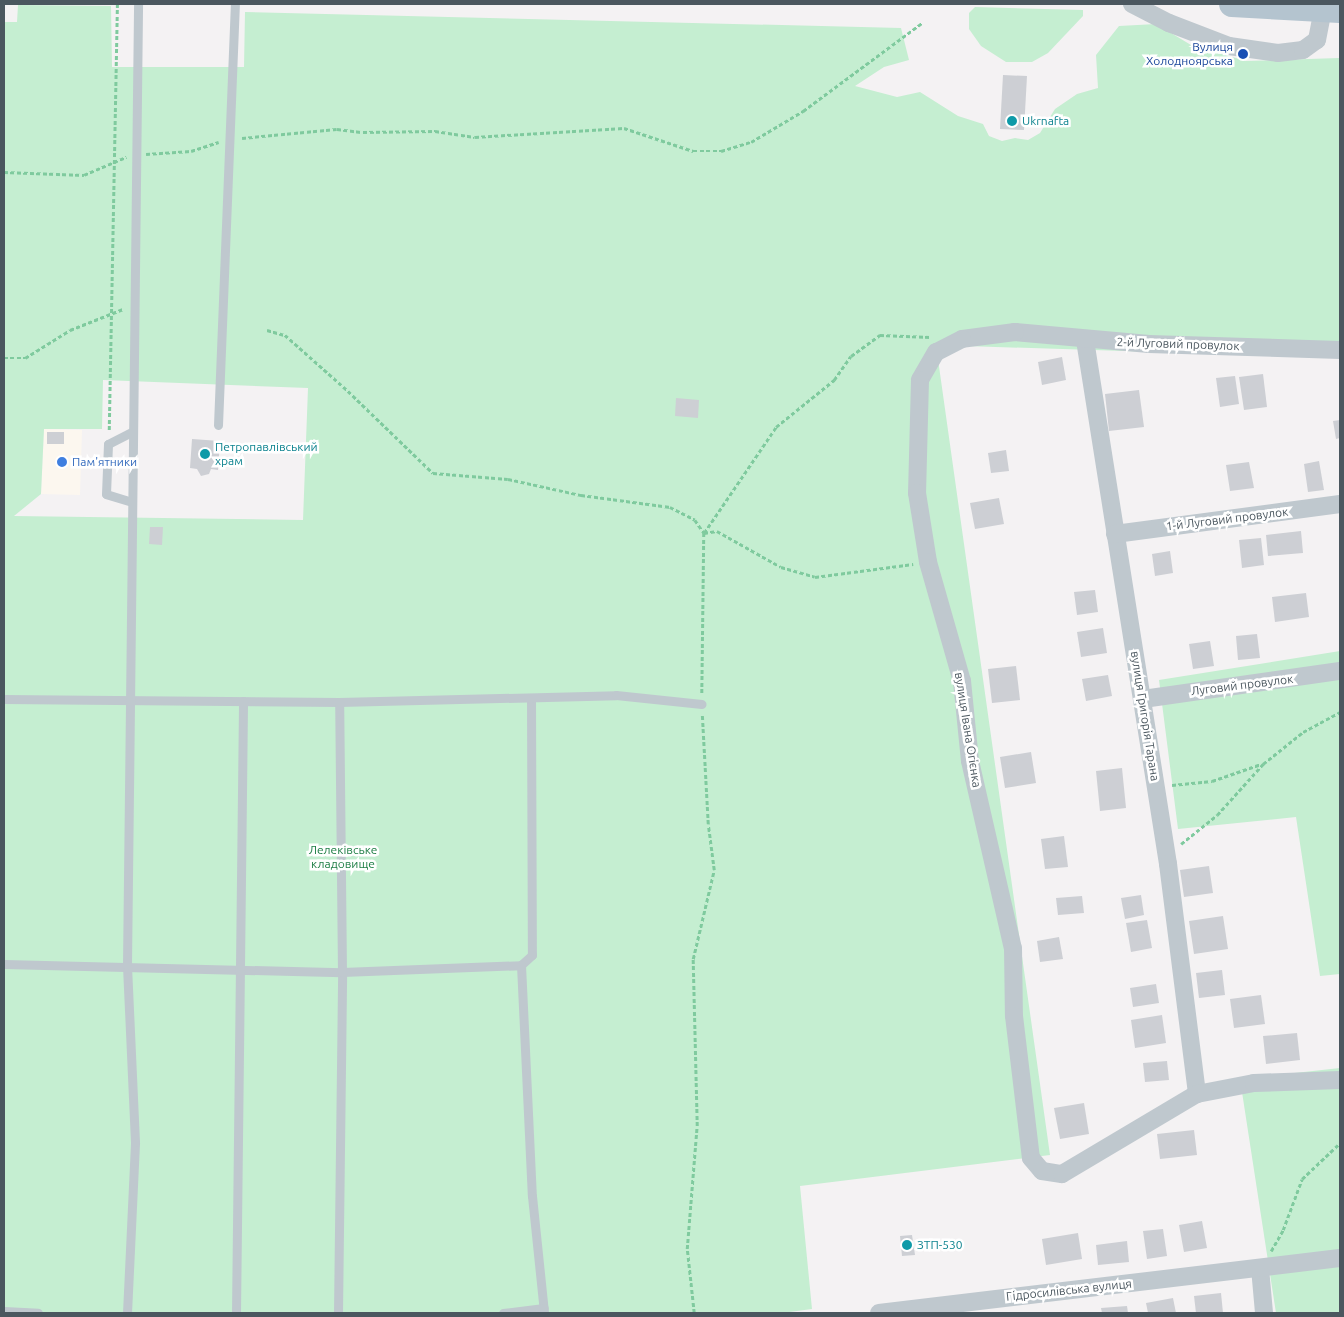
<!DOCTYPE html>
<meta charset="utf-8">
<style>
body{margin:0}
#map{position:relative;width:1344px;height:1317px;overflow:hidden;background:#f4f2f3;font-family:Ubuntu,sans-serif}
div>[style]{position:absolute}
.commercial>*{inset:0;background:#fcf7ef}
.green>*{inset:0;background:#c5eed1}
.building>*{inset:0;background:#cdcfd4}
.path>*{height:2.5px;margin-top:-1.25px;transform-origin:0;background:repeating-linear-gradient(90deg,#7fca9e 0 4px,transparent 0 6.5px)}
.service>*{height:9px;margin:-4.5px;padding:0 4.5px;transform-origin:4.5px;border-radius:4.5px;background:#bfc8ce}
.minor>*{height:18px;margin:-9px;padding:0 9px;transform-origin:9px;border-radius:9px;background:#bfc8ce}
.primary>*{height:26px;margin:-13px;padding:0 13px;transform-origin:13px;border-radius:13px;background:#b4c4cf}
.dots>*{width:14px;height:14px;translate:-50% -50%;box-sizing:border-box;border:2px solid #fff;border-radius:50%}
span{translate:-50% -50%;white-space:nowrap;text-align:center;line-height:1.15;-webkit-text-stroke:5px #fff;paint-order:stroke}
.transit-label{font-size:12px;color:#164399}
.right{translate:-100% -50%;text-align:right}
.culture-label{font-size:12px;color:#0d838f}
.left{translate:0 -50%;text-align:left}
.street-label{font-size:12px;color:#4b575f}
.shop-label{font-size:12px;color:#366cbe}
.park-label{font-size:12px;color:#1e7e45}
.frame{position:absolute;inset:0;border:5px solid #4b575f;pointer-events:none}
</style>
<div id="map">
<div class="commercial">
<div style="clip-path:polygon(44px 429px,82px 430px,80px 495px,41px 494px)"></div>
</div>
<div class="green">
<div style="clip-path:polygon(evenodd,18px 5px,111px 6px,112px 67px,244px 67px,245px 12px,901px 28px,909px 60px,884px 67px,855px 86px,897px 97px,920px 92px,958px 116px,983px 124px,989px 136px,1002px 141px,1015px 138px,1028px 140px,1040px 133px,1055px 109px,1077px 94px,1098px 88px,1096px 55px,1119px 26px,1156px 24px,1191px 45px,1246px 61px,1339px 58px,1340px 358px,936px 345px,1050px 1155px,800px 1186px,812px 1309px,782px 1313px,4px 1313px,4px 22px,17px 22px,18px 5px,103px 380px,308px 388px,303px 520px,14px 516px,41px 494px,44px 429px,102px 429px,103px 380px)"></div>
<div style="clip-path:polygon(975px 7px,1083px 10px,1083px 16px,1048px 53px,1032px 62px,1006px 62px,981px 46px,969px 29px,969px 13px)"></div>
<div style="clip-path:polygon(1340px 651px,1340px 974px,1320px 976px,1296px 817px,1178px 829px,1159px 680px)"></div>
<div style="clip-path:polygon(1340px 1068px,1340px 1313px,1276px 1313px,1240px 1079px)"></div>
</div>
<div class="building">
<div style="clip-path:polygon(1003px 75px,1027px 76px,1024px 130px,1000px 129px)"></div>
<div style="clip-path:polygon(1062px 357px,1066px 380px,1042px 385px,1038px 362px)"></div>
<div style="clip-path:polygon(1263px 374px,1267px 407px,1244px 410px,1239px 377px)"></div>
<div style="clip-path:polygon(1235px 376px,1239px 404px,1220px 407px,1216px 378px)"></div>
<div style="clip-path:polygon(1139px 390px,1144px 427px,1109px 431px,1105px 394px)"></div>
<div style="clip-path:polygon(676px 398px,699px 400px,698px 418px,675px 416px)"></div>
<div style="clip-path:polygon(1340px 420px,1340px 438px,1336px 439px,1333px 421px)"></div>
<div style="clip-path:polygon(47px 432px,64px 432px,64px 444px,47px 444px)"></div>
<div style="clip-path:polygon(192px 439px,220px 441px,218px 470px,211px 469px,209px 474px,201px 476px,197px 469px,190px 468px)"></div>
<div style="clip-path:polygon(1006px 450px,1009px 471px,991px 473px,988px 453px)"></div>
<div style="clip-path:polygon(1319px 461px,1324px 490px,1308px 492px,1304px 464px)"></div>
<div style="clip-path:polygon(1249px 462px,1254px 488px,1230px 491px,1226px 465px)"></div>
<div style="clip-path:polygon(999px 498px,1004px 524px,975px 529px,970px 503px)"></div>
<div style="clip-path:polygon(150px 527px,163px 527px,162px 545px,149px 544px)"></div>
<div style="clip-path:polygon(1301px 531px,1303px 553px,1268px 556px,1266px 535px)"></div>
<div style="clip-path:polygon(1261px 538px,1264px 565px,1242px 568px,1239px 540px)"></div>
<div style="clip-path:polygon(1170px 551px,1173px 573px,1155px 576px,1152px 554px)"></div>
<div style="clip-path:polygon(1095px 590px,1098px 612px,1077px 615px,1074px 592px)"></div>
<div style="clip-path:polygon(1306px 593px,1309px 617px,1275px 622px,1272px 597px)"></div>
<div style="clip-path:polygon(1103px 628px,1107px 653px,1081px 657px,1077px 632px)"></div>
<div style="clip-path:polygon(1257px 634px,1260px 658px,1238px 660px,1236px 636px)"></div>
<div style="clip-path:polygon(1210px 641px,1214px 666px,1193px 669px,1189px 644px)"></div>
<div style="clip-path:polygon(1016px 666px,1020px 700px,992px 703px,988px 669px)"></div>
<div style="clip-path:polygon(1108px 675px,1112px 696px,1086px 701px,1082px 679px)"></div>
<div style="clip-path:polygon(1031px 752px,1036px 783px,1005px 788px,1000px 757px)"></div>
<div style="clip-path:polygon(1122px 768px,1126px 808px,1100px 811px,1096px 771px)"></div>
<div style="clip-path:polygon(1064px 836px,1068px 867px,1045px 869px,1041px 839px)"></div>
<div style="clip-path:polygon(1209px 866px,1213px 893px,1184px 897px,1180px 870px)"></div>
<div style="clip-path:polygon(1141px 895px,1144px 915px,1125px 919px,1121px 898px)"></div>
<div style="clip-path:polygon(1082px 896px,1084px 913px,1058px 915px,1056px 898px)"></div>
<div style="clip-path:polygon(1223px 916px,1228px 949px,1194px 954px,1189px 921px)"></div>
<div style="clip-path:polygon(1147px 920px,1152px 948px,1131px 952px,1126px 923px)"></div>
<div style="clip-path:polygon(1059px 937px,1063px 959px,1040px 962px,1037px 941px)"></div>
<div style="clip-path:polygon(1222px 970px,1225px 995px,1199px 998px,1196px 973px)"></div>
<div style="clip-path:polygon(1156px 984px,1159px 1003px,1133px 1007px,1130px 988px)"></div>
<div style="clip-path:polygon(1261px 995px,1265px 1024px,1234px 1028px,1230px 999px)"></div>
<div style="clip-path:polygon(1162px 1015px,1166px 1043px,1135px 1048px,1131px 1020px)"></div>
<div style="clip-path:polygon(1297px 1033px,1300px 1060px,1266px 1064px,1263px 1036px)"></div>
<div style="clip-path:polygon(1167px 1061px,1169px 1080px,1145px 1082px,1143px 1063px)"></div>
<div style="clip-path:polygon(1084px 1103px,1089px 1134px,1060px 1139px,1054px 1108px)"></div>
<div style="clip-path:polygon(1194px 1130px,1197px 1155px,1160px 1159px,1157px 1134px)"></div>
<div style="clip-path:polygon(1202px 1221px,1207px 1248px,1184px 1252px,1179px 1225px)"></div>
<div style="clip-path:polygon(1163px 1229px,1167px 1256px,1147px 1259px,1143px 1231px)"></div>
<div style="clip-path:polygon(1078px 1233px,1082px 1259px,1046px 1265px,1042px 1239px)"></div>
<div style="clip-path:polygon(912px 1235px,915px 1255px,902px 1256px,900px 1236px)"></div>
<div style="clip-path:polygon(1127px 1241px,1129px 1262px,1098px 1265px,1096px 1245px)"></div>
<div style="clip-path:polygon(1221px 1293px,1223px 1313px,1196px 1313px,1194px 1296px)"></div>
<div style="clip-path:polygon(1173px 1298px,1176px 1313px,1148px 1313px,1146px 1303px)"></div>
<div style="clip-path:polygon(1127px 1306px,1128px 1313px,1102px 1313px,1101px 1308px)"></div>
</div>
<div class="path">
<div style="left:242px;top:138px;width:95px;rotate:-5.4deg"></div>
<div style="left:337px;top:129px;width:26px;rotate:7deg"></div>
<div style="left:363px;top:132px;width:72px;rotate:-0.8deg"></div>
<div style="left:435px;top:131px;width:40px;rotate:8.5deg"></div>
<div style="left:475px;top:137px;width:149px;rotate:-3.5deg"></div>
<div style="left:624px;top:128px;width:73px;rotate:18.4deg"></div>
<div style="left:693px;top:151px;width:28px"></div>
<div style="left:721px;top:151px;width:31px;rotate:-17deg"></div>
<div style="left:751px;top:142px;width:61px;rotate:-30.8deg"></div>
<div style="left:803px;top:111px;width:148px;rotate:-36.5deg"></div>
<div style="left:146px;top:154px;width:45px;rotate:-3.8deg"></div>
<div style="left:191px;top:151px;width:29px;rotate:-18deg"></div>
<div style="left:4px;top:172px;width:80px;rotate:2.1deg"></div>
<div style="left:84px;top:175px;width:46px;rotate:-23.2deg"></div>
<div style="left:267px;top:330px;width:19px;rotate:16deg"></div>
<div style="left:285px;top:335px;width:84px;rotate:41.6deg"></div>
<div style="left:348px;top:391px;width:118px;rotate:44deg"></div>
<div style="left:433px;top:473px;width:75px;rotate:4.6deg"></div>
<div style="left:508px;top:479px;width:75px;rotate:12.4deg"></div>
<div style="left:581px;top:495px;width:90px;rotate:7.7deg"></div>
<div style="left:670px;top:507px;width:28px;rotate:27deg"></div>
<div style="left:695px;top:520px;width:16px;rotate:55deg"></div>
<div style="left:704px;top:533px;width:161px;rotate:90.7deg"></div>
<div style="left:4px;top:358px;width:21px"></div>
<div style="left:25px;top:358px;width:53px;rotate:-31.9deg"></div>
<div style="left:70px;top:330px;width:57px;rotate:-21.6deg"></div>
<div style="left:109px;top:430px;width:426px;rotate:-88.9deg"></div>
<div style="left:704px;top:533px;width:128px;rotate:-55.8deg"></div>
<div style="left:776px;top:427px;width:75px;rotate:-39deg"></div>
<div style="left:834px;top:380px;width:29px;rotate:-55deg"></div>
<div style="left:851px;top:356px;width:36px;rotate:-36deg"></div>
<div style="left:880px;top:335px;width:50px;rotate:2.3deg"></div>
<div style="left:704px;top:533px;width:13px;rotate:-9deg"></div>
<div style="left:717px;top:531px;width:73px;rotate:29.4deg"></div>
<div style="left:781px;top:567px;width:35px;rotate:16deg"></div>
<div style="left:815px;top:577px;width:99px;rotate:-7.6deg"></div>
<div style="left:1172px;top:785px;width:40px;rotate:-5.7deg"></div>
<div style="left:1212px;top:781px;width:52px;rotate:-19.1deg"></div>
<div style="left:1181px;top:844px;width:46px;rotate:-38.9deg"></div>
<div style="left:1217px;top:815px;width:69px;rotate:-48deg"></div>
<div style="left:1263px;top:764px;width:51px;rotate:-38.7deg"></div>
<div style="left:1303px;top:732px;width:42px;rotate:-28.4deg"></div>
<div style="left:1271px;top:1251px;width:24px;rotate:-60deg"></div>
<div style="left:1283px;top:1230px;width:54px;rotate:-69.6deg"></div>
<div style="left:1302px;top:1179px;width:52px;rotate:-43.5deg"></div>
<div style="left:694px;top:1313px;width:64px;rotate:-96.2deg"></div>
<div style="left:687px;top:1249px;width:123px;rotate:-85.4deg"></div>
<div style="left:697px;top:1126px;width:167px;rotate:-91.4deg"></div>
<div style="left:693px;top:959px;width:91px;rotate:-76.7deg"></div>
<div style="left:714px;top:870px;width:46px;rotate:-97.4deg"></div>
<div style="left:708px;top:824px;width:110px;rotate:-93.1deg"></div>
</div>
<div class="service">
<div style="left:218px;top:425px;width:421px;rotate:-87.7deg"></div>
<div style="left:132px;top:502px;width:27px;rotate:-163deg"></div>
<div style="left:106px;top:494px;width:50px;rotate:-87.7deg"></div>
<div style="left:108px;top:444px;width:28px;rotate:-27deg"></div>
<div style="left:531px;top:698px;width:257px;rotate:89.8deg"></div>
<div style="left:532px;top:955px;width:15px;rotate:138deg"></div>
<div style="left:521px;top:965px;width:231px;rotate:87.3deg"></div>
<div style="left:532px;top:1196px;width:118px;rotate:84.1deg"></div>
<div style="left:4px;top:699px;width:335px;rotate:0.5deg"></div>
<div style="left:339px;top:702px;width:277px;rotate:-1.4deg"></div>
<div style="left:616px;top:695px;width:86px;rotate:6deg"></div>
<div style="left:4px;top:964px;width:338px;rotate:1.4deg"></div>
<div style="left:342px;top:972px;width:179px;rotate:-2.2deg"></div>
<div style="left:4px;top:1311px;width:34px;rotate:3deg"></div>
<div style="left:127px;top:1313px;width:171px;rotate:-87.3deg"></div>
<div style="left:135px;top:1142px;width:177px;rotate:-92.6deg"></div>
<div style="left:127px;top:965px;width:961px;rotate:-89.34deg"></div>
<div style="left:236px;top:1313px;width:612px;rotate:-89.34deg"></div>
<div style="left:338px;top:1313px;width:341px;rotate:-89.3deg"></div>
<div style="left:342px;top:972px;width:270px;rotate:-90.6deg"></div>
<div style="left:503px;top:1313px;width:41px;rotate:-7deg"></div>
</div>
<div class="minor">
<div style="left:1132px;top:4px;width:42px;rotate:27.2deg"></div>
<div style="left:1169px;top:23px;width:64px;rotate:21deg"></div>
<div style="left:1229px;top:46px;width:49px;rotate:8.1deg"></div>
<div style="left:1278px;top:53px;width:25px;rotate:-7deg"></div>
<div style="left:1303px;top:50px;width:17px;rotate:-36deg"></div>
<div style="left:1317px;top:40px;width:32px;rotate:-79deg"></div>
<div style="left:1085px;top:340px;width:531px;rotate:81deg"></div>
<div style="left:1168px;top:864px;width:232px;rotate:82.8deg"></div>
<div style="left:1340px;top:350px;width:191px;rotate:-178.2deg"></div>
<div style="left:1149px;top:344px;width:135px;rotate:-174.9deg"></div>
<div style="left:1015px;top:332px;width:53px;rotate:172.5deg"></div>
<div style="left:962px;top:339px;width:29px;rotate:153deg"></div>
<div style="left:936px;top:352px;width:32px;rotate:120deg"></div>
<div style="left:920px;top:380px;width:113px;rotate:91.5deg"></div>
<div style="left:917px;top:493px;width:70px;rotate:80.9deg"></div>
<div style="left:928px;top:562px;width:124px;rotate:74.1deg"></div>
<div style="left:962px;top:681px;width:80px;rotate:84.3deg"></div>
<div style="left:970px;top:761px;width:192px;rotate:77.1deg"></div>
<div style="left:1013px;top:948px;width:68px;rotate:89.2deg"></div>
<div style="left:1014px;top:1016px;width:143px;rotate:83.2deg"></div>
<div style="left:1031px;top:1158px;width:17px;rotate:50deg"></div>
<div style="left:1042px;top:1171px;width:20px;rotate:9deg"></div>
<div style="left:1062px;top:1174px;width:157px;rotate:-30.7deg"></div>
<div style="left:1197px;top:1094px;width:58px;rotate:-10.9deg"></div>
<div style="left:1254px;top:1083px;width:86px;rotate:-2deg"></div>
<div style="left:1115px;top:534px;width:227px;rotate:-7.6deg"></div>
<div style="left:1143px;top:699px;width:199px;rotate:-8.1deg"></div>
<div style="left:1260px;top:1268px;width:45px;rotate:84.9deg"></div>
<div style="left:879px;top:1313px;width:464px;rotate:-6.8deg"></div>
</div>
<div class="primary">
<div style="left:1232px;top:4px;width:108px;rotate:3.2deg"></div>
</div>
<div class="dots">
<div style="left:1243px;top:54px;background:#1a4fb4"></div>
<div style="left:1012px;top:121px;background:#0f9aa8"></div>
<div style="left:205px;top:454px;background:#0f9aa8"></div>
<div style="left:62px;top:462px;background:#3f7fe0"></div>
<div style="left:907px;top:1245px;background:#0f9aa8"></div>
</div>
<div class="transit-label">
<span class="right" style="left:1233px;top:54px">Вулиця<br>Холодноярська</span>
</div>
<div class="culture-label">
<span class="left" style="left:1022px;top:121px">Ukrnafta</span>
<span class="left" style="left:215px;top:454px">Петропавлівський<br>храм</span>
<span class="left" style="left:917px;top:1245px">ЗТП-530</span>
</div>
<div class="street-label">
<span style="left:1178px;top:344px;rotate:2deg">2-й Луговий провулок</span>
<span style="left:1227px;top:519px;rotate:-7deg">1-й Луговий провулок</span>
<span style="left:1242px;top:685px;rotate:-7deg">Луговий провулок</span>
<span style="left:1145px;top:716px;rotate:81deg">вулиця Григорія Тарана</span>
<span style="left:968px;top:730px;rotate:81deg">вулиця Івана Огієнка</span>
<span style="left:1069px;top:1290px;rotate:-6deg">Гідросилівська вулиця</span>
</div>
<div class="shop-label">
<span class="left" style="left:72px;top:462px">Пам'ятники</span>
</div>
<div class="park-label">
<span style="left:343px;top:857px">Лелеківське<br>кладовище</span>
</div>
<div class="frame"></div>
</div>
